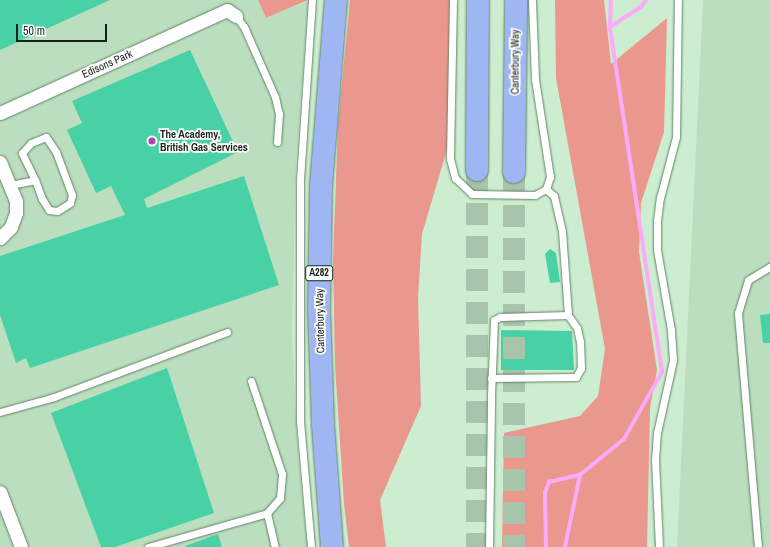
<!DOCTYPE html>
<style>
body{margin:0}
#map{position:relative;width:770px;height:547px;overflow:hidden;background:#cdedd0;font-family:"Archivo Narrow",sans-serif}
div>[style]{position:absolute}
.built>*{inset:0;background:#bbdfbe}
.green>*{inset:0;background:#ea988d}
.stream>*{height:3.5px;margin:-1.75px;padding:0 1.75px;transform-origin:1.75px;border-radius:1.75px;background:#fbabf8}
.building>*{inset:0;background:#47d1a5}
.highway-tunnel>*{height:22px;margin-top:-11px;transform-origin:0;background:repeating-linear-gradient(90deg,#a8c4ab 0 22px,transparent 0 33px)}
.roads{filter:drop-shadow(0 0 1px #658168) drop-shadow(0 0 1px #658168)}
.lane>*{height:7px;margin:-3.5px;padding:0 3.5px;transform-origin:3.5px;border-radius:3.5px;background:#fff}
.street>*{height:13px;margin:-6.5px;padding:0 6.5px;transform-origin:6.5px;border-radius:6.5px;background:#fff}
.highway>*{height:22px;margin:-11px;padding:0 11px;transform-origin:11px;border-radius:11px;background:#9eb6f1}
.dots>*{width:11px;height:11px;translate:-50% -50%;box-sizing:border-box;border:2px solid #fff;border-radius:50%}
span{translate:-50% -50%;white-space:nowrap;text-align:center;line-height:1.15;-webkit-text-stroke:3.5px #fff;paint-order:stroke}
.shield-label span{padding:1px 3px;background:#fff;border:1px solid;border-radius:3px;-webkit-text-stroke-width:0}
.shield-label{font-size:10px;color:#162218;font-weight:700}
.street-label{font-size:11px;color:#162218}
.poi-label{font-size:11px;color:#162218;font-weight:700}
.left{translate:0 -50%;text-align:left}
.scale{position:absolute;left:16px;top:24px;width:91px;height:18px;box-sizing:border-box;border:2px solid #162218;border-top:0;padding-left:5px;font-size:12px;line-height:14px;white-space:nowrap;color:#162218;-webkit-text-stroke:3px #fff;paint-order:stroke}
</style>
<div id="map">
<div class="built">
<div style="clip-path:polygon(0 0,258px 0,266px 18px,308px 1px,296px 162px,292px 333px,297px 441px,307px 547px,0 547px)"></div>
<div style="clip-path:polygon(703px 0,770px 0,770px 547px,677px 547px)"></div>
</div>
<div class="green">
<div style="clip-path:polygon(258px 0,308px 0,266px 18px)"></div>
<div style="clip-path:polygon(350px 0,453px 0,451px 136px,422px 234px,418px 297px,421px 406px,380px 500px,386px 547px,349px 547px,344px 504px,335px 366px,333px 261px,338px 124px)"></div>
<div style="clip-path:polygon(555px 0,604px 0,611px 64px,667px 18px,664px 132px,641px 203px,639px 252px,657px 370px,650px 408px,647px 547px,502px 547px,504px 433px,580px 416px,598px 396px,605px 349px,556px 78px)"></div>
</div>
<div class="stream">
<div style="left:610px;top:27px;width:37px;rotate:-33deg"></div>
<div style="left:641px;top:7px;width:9px;rotate:-54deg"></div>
<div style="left:546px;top:547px;width:54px;rotate:-91.1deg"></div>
<div style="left:545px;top:493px;width:12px;rotate:-70deg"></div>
<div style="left:549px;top:482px;width:32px;rotate:-13deg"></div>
<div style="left:580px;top:475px;width:57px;rotate:-39.3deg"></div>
<div style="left:624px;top:439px;width:77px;rotate:-60.4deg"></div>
<div style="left:662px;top:372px;width:349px;rotate:-98.6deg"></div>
<div style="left:610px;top:27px;width:27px;rotate:-88deg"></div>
<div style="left:565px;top:547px;width:74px;rotate:-78.2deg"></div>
</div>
<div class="building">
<div style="clip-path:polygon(0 0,110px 0,0 50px)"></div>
<div style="clip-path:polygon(190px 50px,238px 152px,144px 199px,147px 208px,244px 176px,279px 285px,30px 368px,26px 358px,16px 363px,0 315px,0 256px,125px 215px,111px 186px,96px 193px,67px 130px,82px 123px,72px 101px)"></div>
<div style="clip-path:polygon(550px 249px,556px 253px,560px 282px,550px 283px,545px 254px)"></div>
<div style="clip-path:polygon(770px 314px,770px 343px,763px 343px,760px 315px)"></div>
<div style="clip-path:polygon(501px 330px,572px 331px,574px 370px,501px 370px)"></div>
<div style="clip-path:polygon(167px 368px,214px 513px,115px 547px,101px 547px,51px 413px)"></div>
<div style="clip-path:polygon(218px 534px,222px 547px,186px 547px,185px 546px)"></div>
</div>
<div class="highway-tunnel">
<div style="left:477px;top:170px;width:377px;rotate:90deg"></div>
<div style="left:514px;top:172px;width:375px;rotate:90deg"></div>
</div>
<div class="roads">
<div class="lane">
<div style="left:453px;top:0;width:159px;rotate:91.1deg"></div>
<div style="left:450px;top:159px;width:20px;rotate:75deg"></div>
<div style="left:455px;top:178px;width:23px;rotate:43deg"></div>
<div style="left:472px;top:194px;width:63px;rotate:0.9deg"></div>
<div style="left:535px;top:195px;width:13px;rotate:-29deg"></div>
<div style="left:546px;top:189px;width:13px;rotate:-72deg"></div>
<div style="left:550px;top:177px;width:99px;rotate:-98.7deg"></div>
<div style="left:535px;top:79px;width:79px;rotate:-92.2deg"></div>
<div style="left:236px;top:16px;width:14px;rotate:54deg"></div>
<div style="left:244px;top:27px;width:77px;rotate:66.1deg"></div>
<div style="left:275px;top:97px;width:17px;rotate:77deg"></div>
<div style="left:279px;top:114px;width:28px;rotate:94deg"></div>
<div style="left:10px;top:185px;width:25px;rotate:-11deg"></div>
<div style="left:35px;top:180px;width:30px;rotate:-116deg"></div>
<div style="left:22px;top:153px;width:13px;rotate:-48deg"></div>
<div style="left:31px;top:143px;width:16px;rotate:-22deg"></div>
<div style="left:46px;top:137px;width:18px;rotate:56deg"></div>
<div style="left:56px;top:152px;width:46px;rotate:69.6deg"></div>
<div style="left:72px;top:195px;width:8px;rotate:104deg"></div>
<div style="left:70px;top:203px;width:15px;rotate:148deg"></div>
<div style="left:57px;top:211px;width:8px;rotate:-173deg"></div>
<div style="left:49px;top:210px;width:13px;rotate:-122deg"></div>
<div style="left:42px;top:199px;width:20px;rotate:-110deg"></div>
<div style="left:491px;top:378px;width:85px;rotate:-0.7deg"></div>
<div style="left:576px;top:377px;width:10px;rotate:-61deg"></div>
<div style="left:581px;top:368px;width:26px;rotate:-92deg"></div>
<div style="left:580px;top:342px;width:14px;rotate:-102deg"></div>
<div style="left:577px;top:328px;width:16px;rotate:-125deg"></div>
<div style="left:0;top:412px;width:56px;rotate:-15.5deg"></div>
<div style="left:54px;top:397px;width:185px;rotate:-20.6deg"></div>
<div style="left:267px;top:513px;width:35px;rotate:77deg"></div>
<div style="left:148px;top:547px;width:124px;rotate:-15.9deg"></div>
<div style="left:267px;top:513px;width:20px;rotate:-49deg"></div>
<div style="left:280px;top:498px;width:24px;rotate:-85deg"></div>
<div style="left:282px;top:474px;width:98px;rotate:-108.4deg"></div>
<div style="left:311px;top:547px;width:127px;rotate:-95deg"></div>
<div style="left:300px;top:420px;width:240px;rotate:-90deg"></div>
<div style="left:300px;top:180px;width:180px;rotate:-86.2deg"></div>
<div style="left:489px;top:547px;width:152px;rotate:-89.2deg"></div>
<div style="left:491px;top:395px;width:75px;rotate:-87.7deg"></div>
<div style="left:494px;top:320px;width:7px;rotate:-27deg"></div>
<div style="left:500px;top:317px;width:68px;rotate:-1.7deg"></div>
<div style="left:568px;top:315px;width:84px;rotate:-94.1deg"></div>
<div style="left:562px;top:231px;width:36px;rotate:-103deg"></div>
<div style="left:554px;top:196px;width:11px;rotate:-139deg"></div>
<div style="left:659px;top:547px;width:87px;rotate:-92.6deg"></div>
<div style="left:655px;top:460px;width:27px;rotate:-86deg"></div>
<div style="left:657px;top:433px;width:75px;rotate:-77.6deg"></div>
<div style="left:673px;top:360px;width:30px;rotate:-94deg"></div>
<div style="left:671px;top:330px;width:81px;rotate:-99.9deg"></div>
<div style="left:657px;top:250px;width:29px;rotate:-90deg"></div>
<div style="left:657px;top:221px;width:23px;rotate:-83deg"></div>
<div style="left:660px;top:198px;width:63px;rotate:-75.3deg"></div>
<div style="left:676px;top:137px;width:137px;rotate:-89.2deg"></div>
<div style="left:758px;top:547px;width:235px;rotate:-94.9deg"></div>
<div style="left:738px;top:313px;width:34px;rotate:-73deg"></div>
<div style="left:748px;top:280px;width:26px;rotate:-31deg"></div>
</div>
<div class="street">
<div style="left:0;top:113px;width:249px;rotate:-24.4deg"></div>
<div style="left:227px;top:10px;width:11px;rotate:34deg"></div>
<div style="left:0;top:162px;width:42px;rotate:67.7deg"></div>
<div style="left:16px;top:201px;width:12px;rotate:90deg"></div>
<div style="left:16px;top:213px;width:15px;rotate:110deg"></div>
<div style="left:11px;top:227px;width:16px;rotate:135deg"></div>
<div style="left:0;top:492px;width:59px;rotate:69.1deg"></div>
</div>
<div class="highway">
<div style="left:477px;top:170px;width:170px;rotate:-89.7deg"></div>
<div style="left:514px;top:172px;width:172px;rotate:-89.3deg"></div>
<div style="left:332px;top:547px;width:123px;rotate:-94.2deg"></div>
<div style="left:323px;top:424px;width:112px;rotate:-92deg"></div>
<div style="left:319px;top:312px;width:126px;rotate:-89.1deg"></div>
<div style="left:321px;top:186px;width:187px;rotate:-85.4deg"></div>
</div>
</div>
<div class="dots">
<div style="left:152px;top:141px;background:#ab46ab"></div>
</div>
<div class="shield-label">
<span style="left:319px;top:273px">A282</span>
</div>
<div class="street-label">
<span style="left:515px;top:62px;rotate:-90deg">Canterbury Way</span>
<span style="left:107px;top:64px;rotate:-24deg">Edisons Park</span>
<span style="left:320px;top:321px;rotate:-91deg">Canterbury Way</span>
</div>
<div class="poi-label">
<span class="left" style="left:160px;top:141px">The Academy,<br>British Gas Services</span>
</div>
<div class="scale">50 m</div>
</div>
